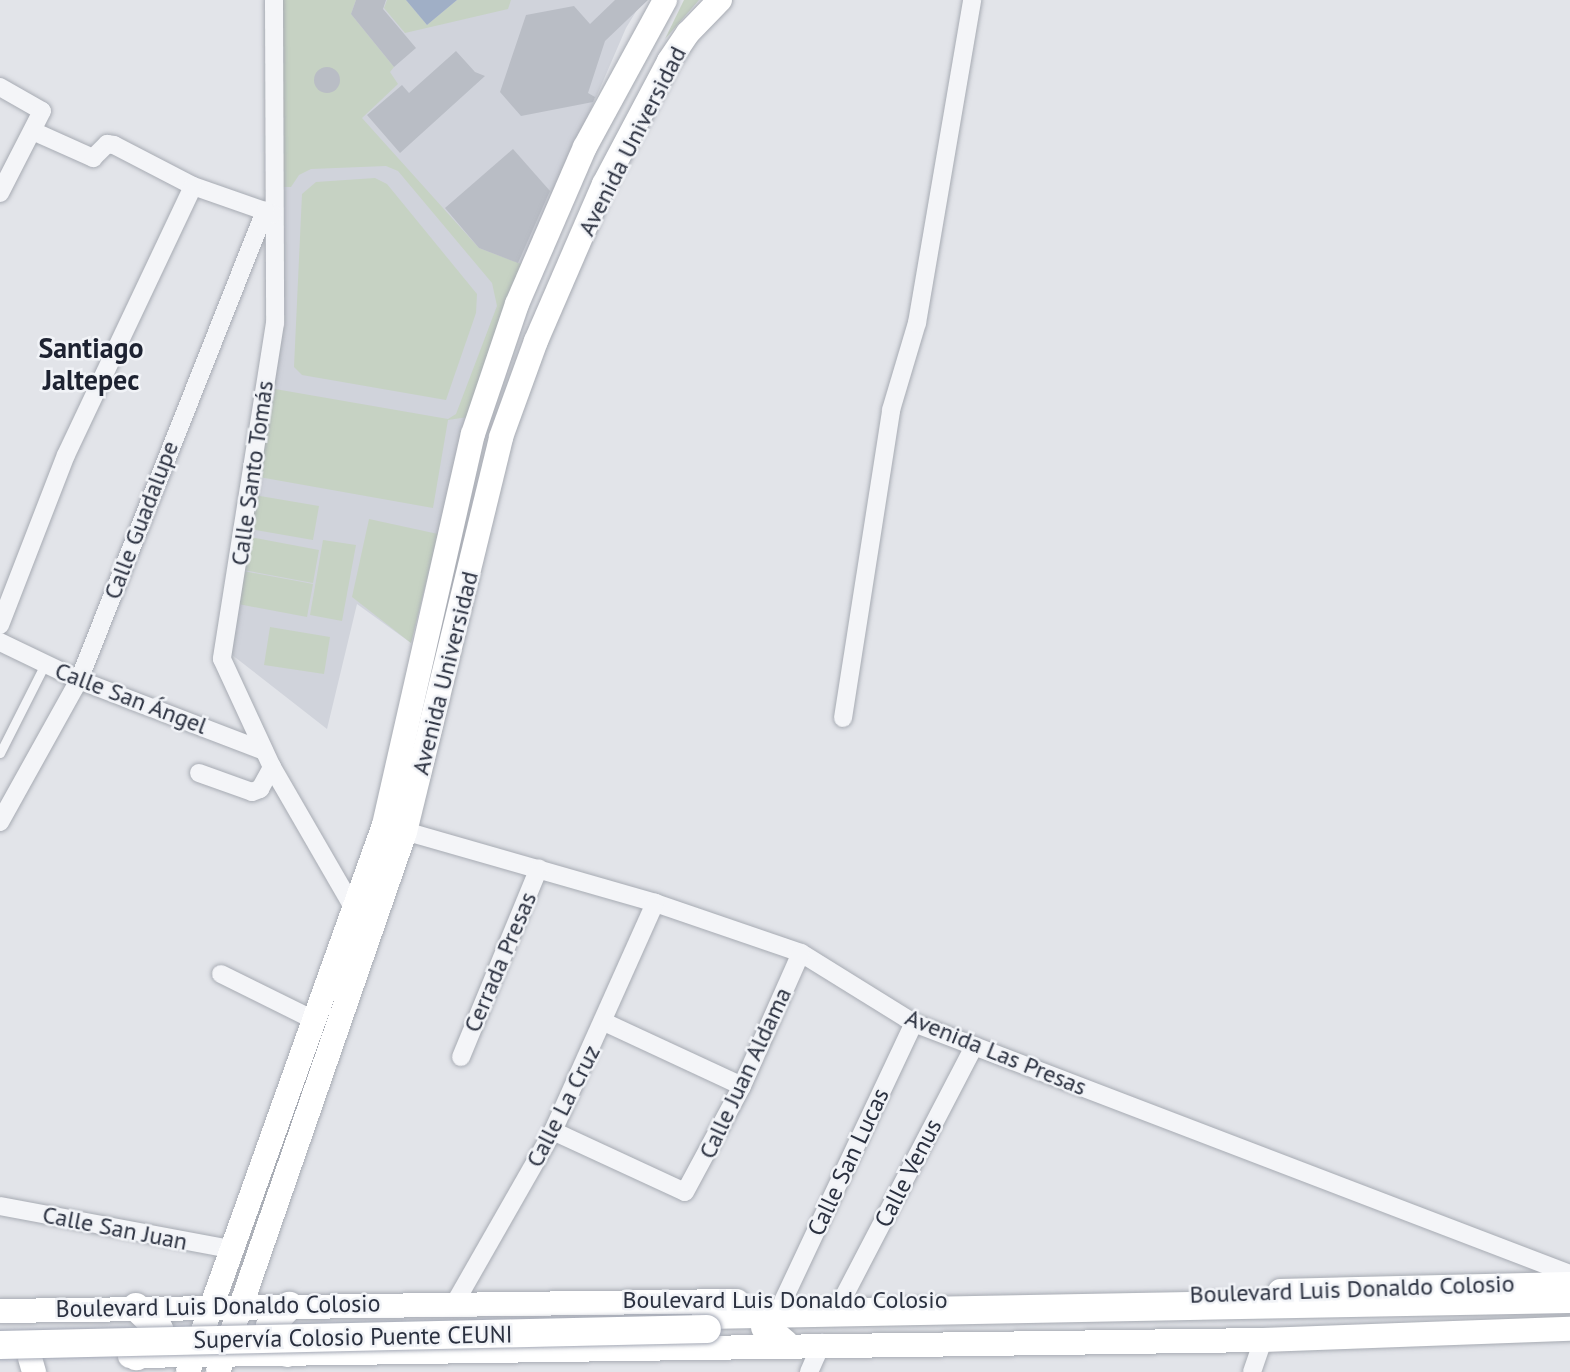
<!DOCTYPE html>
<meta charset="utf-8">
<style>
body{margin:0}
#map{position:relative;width:1570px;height:1372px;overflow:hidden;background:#e2e4e9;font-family:"PT Sans",sans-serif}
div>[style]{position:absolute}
.built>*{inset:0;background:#d0d3db}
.green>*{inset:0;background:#c6d2c3}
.water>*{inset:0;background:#a0afc6}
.building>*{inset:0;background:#b9bdc5}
.round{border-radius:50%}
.roads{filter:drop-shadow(0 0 2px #a7abb3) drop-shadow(0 0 2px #a7abb3)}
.lane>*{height:9px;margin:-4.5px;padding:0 4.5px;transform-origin:4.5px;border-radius:4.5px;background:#f4f5f8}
.street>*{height:18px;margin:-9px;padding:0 9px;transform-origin:9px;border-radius:9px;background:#f4f5f8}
.secondary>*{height:24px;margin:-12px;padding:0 12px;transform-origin:12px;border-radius:12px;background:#fff}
.primary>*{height:28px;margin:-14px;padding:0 14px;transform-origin:14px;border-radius:14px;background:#fff}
.bridges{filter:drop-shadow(0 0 2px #a2a7b4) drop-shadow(0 0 2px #a2a7b4)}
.primary-bridge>*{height:28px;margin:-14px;padding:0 14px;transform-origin:14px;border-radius:14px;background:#fff}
span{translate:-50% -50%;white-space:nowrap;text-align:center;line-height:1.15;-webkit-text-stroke:5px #f1f3f7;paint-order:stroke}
.street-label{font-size:24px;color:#2b3140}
.quarter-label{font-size:28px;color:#1d2231;font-weight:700}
</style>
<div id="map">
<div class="built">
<div style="clip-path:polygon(283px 0,643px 0,626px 28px,512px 292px,468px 417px,411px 643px,357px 604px,327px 729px,227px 651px,253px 482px,282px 154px)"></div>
</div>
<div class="green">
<div style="clip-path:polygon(283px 0,356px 0,351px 14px,394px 67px,390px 72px,398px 84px,362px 118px,479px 248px,524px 265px,468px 417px,448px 420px,433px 508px,259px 477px,275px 389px,448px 419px,456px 414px,497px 306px,492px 283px,398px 171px,386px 166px,311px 169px,299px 175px,291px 187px,283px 187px)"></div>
<div style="clip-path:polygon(387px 0,406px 0,427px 25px,457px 0,511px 0,508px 9px,405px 33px,384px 8px)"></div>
<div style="clip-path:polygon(684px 0,699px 0,665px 39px,682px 4px)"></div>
<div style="clip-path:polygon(375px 178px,387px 184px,477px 294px,476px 313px,446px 400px,302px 375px,294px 367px,302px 194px,316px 182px)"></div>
<div style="clip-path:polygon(254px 495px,319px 506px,313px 540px,249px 529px)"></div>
<div style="clip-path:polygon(369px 519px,438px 534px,411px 643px,352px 597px)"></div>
<div style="clip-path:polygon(250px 537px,319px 550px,313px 583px,244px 570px)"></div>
<div style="clip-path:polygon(323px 540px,356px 545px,342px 621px,310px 615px)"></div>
<div style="clip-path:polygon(243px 571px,313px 584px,307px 617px,238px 604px)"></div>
<div style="clip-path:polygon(270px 627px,330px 637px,324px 674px,264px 665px)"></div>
</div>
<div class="water">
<div style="clip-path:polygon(406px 0,457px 0,427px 25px)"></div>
</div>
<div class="building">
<div style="clip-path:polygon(356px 0,386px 0,383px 9px,416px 48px,394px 67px,351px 14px)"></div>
<div style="clip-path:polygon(615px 0,648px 0,605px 41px,588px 93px,595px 97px,593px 102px,521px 116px,500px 92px,526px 15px,574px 6px,590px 24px)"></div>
<div style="clip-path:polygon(456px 51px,475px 72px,485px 76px,400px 153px,367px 115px,402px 85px,409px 93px)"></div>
<div class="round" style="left:314px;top:67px;width:26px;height:26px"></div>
<div style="clip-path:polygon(513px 149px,550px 191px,518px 263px,479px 248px,445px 208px)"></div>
</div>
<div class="roads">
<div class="lane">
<div style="left:0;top:753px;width:100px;rotate:-63.2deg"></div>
</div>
<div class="street">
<div style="left:274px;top:0;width:323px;rotate:89.8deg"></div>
<div style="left:275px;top:323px;width:340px;rotate:99deg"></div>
<div style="left:222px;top:659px;width:119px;rotate:65.2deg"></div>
<div style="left:272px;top:767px;width:166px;rotate:60deg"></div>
<div style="left:0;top:87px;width:48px;rotate:29.7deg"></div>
<div style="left:42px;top:111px;width:92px;rotate:117.1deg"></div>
<div style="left:35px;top:132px;width:64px;rotate:24.1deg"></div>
<div style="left:93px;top:158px;width:20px;rotate:-45deg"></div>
<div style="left:107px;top:144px;width:7px;rotate:8deg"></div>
<div style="left:114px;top:145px;width:89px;rotate:27.4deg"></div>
<div style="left:193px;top:186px;width:85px;rotate:19.3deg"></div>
<div style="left:0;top:625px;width:182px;rotate:-68.8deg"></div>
<div style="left:66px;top:455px;width:297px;rotate:-64.7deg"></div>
<div style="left:0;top:642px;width:88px;rotate:25.7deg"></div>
<div style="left:79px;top:680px;width:198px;rotate:21deg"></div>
<div style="left:843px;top:718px;width:312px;rotate:-81.1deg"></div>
<div style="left:891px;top:410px;width:91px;rotate:-73.4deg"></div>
<div style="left:917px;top:323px;width:328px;rotate:-80.3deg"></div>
<div style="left:199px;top:773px;width:56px;rotate:19.7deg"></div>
<div style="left:252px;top:792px;width:9px;rotate:-21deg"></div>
<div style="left:260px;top:789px;width:25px;rotate:-61deg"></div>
<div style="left:0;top:822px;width:162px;rotate:-60.9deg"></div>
<div style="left:79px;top:680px;width:505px;rotate:-68.37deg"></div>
<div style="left:394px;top:828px;width:272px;rotate:16deg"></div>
<div style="left:655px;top:903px;width:154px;rotate:18.9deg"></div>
<div style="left:801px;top:953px;width:133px;rotate:31.8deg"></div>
<div style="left:914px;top:1023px;width:702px;rotate:20.94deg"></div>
<div style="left:221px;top:974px;width:104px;rotate:26.3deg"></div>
<div style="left:604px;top:1022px;width:152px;rotate:24.9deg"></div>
<div style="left:461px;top:1057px;width:204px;rotate:-67.6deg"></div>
<div style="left:553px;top:1131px;width:145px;rotate:24.8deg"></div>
<div style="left:685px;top:1192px;width:120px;rotate:-61.7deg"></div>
<div style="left:742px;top:1086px;width:145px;rotate:-66.1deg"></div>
<div style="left:0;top:1206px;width:234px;rotate:10.6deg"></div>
<div style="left:842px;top:1300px;width:286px;rotate:-62.5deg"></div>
<div style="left:456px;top:1301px;width:196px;rotate:-60.3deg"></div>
<div style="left:553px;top:1131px;width:250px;rotate:-65.9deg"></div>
<div style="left:783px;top:1301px;width:307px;rotate:-64.8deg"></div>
<div style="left:809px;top:1372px;width:32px;rotate:-66deg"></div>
<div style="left:1252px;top:1372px;width:34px;rotate:-71deg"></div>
</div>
<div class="secondary">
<div style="left:1280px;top:1291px;width:290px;rotate:-1.4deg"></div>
<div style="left:0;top:1311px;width:737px;rotate:-0.78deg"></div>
<div style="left:130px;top:1356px;width:1133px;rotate:-0.81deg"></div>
<div style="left:1263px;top:1340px;width:307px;rotate:-2.1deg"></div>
<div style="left:30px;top:1358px;width:15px;rotate:74deg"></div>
<div style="left:188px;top:1372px;width:581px;rotate:-70.29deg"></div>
<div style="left:384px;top:825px;width:401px;rotate:-77.2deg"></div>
<div style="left:473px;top:434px;width:137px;rotate:-71.3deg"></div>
<div style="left:517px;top:304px;width:171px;rotate:-66.6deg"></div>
<div style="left:585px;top:147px;width:167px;rotate:-61.4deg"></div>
<div style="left:218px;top:1372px;width:571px;rotate:-70.9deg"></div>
<div style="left:405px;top:832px;width:406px;rotate:-76.3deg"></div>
<div style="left:501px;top:437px;width:102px;rotate:-70deg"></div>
<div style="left:536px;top:341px;width:171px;rotate:-66.6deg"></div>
<div style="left:604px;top:184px;width:139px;rotate:-62.1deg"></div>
<div style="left:669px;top:61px;width:34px;rotate:-56deg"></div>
<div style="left:688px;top:33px;width:46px;rotate:-45.9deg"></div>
</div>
<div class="primary">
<div style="left:136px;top:1307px;width:32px;rotate:44deg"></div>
<div style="left:159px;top:1329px;width:16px;rotate:105deg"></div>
<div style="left:155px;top:1344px;width:22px;rotate:146deg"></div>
<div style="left:706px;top:1315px;width:864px;rotate:-1.06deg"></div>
<div style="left:765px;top:1327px;width:26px;rotate:40deg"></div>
<div style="left:287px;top:1353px;width:18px;rotate:-142deg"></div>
<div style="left:273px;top:1342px;width:16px;rotate:-101deg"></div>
<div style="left:270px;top:1326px;width:28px;rotate:-46deg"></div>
</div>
</div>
<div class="bridges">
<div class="primary-bridge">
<div style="left:0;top:1345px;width:707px;rotate:-1.3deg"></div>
</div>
</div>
<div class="street-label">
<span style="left:632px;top:141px;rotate:-63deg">Avenida Universidad</span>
<span style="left:252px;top:473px;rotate:-82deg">Calle Santo Tomás</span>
<span style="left:141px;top:520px;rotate:-69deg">Calle Guadalupe</span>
<span style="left:445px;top:673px;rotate:-76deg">Avenida Universidad</span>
<span style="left:131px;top:698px;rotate:21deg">Calle San Ángel</span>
<span style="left:500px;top:962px;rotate:-67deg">Cerrada Presas</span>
<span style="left:996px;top:1052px;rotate:22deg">Avenida Las Presas</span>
<span style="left:745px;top:1073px;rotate:-65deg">Calle Juan Aldama</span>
<span style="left:563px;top:1106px;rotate:-63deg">Calle La Cruz</span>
<span style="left:848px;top:1162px;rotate:-65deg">Calle San Lucas</span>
<span style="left:908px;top:1173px;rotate:-63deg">Calle Venus</span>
<span style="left:115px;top:1228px;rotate:11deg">Calle San Juan</span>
<span style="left:1352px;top:1289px;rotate:-2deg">Boulevard Luis Donaldo Colosio</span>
<span style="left:785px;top:1300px">Boulevard Luis Donaldo Colosio</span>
<span style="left:218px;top:1306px;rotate:-1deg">Boulevard Luis Donaldo Colosio</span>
<span style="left:353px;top:1337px;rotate:-1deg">Supervía Colosio Puente CEUNI</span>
</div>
<div class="quarter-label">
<span style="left:91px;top:364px">Santiago<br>Jaltepec</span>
</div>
</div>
